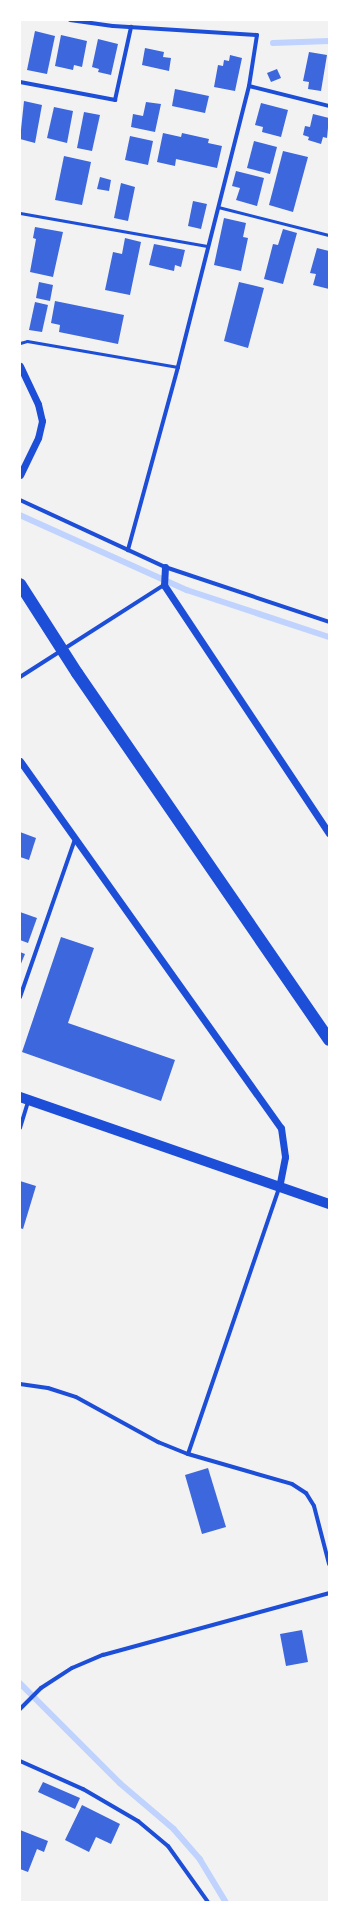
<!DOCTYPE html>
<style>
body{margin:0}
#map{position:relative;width:349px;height:1922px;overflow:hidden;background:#f2f2f2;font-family:Merriweather,serif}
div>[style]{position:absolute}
.stream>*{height:5.5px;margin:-2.75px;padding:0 2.75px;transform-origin:2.75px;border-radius:2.75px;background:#bfd3fe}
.building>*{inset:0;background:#3d67dc}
.service>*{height:3px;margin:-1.5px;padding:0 1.5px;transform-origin:1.5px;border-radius:1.5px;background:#1d4ed8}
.minor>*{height:4px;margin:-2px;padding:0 2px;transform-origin:2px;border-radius:2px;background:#1d4ed8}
.tertiary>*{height:7px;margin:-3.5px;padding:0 3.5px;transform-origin:3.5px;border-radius:3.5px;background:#1d4ed8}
.primary>*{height:10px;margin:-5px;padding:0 5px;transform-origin:5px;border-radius:5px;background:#1d4ed8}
.motorway>*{height:12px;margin:-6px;padding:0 6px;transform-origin:6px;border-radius:6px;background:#1d4ed8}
span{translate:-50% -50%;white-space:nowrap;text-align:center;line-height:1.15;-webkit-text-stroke:4px #fff;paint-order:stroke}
.frame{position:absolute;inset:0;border:21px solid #fff;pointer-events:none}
</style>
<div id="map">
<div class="stream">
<div style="left:273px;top:43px;width:56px;rotate:-2deg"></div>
<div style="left:20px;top:515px;width:183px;rotate:24.2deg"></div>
<div style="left:187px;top:590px;width:150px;rotate:18.3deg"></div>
<div style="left:20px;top:1683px;width:141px;rotate:45deg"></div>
<div style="left:120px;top:1783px;width:71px;rotate:40.4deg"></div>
<div style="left:174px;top:1829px;width:40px;rotate:49deg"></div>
<div style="left:200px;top:1859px;width:50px;rotate:58.8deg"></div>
</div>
<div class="building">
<div style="clip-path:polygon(35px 31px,55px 36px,47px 74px,27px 70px)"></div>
<div style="clip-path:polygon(61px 35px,87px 41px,82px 67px,74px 65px,73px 70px,55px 66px)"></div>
<div style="clip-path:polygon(98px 39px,118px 44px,111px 75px,98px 72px,99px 69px,92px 67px)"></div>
<div style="clip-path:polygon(145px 48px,164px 52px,163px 57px,171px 58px,169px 71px,142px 65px)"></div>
<div style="clip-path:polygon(309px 52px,327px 55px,321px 91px,308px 89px,309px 82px,303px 81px)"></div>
<div style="clip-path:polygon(230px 55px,242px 58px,235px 91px,214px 87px,218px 65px,223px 66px,224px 60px,229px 61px)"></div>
<div style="clip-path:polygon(277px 69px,281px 78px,271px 82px,267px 73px)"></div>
<div style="clip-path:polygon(175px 89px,209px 96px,205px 113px,172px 106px)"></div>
<div style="clip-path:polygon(24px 101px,42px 105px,35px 143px,20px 139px)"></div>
<div style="clip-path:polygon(146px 102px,161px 104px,155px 132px,131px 127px,133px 114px,143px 116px)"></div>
<div style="clip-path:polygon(261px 103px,288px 110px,281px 137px,262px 132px,263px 127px,255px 125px)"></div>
<div style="clip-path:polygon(54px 107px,73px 111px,67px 143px,47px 138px)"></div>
<div style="clip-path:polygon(84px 112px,100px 115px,92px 151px,77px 148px)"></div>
<div style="clip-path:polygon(313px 114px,329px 118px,327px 138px,323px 137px,321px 144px,308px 140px,309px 137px,303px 135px,305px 126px,310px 127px)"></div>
<div style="clip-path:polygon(163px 133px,181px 137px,182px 133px,209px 139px,208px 143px,222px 146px,217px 168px,176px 159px,175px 166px,157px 162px)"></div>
<div style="clip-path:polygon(130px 136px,153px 141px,148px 165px,125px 160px)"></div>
<div style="clip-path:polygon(254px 141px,277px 147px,270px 174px,247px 168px)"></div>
<div style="clip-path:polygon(283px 151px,308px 157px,293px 212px,269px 205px)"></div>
<div style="clip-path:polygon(64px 156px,91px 162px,82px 205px,55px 200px)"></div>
<div style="clip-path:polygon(236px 171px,264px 178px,257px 206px,236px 200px,240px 188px,232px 186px)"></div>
<div style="clip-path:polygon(100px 177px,111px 180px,109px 191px,97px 189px)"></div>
<div style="clip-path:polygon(121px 183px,135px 187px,128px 221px,114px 218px)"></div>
<div style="clip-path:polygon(193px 201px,207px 204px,201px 229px,188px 226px)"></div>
<div style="clip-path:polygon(224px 218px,246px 223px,243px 237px,248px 238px,241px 271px,214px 265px)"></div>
<div style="clip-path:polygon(35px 227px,63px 232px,53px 277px,30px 272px,36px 239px,33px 238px)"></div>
<div style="clip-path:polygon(283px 229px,297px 233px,283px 284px,264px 279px,273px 244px,278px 245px)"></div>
<div style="clip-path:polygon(125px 238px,141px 242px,130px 295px,105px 290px,113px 252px,122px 254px)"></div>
<div style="clip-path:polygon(154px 244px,185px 250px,181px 267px,175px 265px,174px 271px,149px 265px)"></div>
<div style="clip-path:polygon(317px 248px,329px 251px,329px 289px,313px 285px,316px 274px,310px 273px)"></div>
<div style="clip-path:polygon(39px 282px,53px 285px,50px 301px,36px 298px)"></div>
<div style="clip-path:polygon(239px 282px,264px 288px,248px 348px,224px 341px)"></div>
<div style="clip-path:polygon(55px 301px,124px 315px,118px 344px,59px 332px,60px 325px,51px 323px)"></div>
<div style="clip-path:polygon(35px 302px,48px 305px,42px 332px,29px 330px)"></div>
<div style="clip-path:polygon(20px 832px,36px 838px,29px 860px,20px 857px)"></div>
<div style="clip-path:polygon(20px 912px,37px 918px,28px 943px,20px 940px)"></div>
<div style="clip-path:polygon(61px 937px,94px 948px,68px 1023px,175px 1060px,161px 1101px,22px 1052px)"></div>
<div style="clip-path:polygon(20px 952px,25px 954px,20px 966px)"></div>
<div style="clip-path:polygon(20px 1181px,36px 1186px,23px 1229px,20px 1228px)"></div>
<div style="clip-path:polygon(208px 1468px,226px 1527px,202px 1534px,185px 1475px)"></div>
<div style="clip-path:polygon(302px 1630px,308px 1662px,286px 1666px,280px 1634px)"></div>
<div style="clip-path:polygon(43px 1782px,80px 1798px,75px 1809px,38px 1792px)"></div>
<div style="clip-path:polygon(82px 1805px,120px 1824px,111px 1844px,96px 1837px,89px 1852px,65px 1840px)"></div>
<div style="clip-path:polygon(20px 1830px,48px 1841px,44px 1852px,37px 1849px,28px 1872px,20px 1869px)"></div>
</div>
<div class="service">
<div style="left:218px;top:207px;width:114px;rotate:14.2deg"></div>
<div style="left:20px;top:213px;width:190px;rotate:10deg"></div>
<div style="left:20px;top:343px;width:7px;rotate:-16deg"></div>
<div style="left:27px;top:341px;width:153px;rotate:9.8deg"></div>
</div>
<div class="minor">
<div style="left:70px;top:20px;width:43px;rotate:7.9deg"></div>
<div style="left:113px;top:26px;width:144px;rotate:3.6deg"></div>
<div style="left:257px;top:35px;width:52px;rotate:98.9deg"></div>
<div style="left:249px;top:86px;width:290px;rotate:104.2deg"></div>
<div style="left:178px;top:367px;width:190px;rotate:105.3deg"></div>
<div style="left:20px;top:82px;width:97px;rotate:10.7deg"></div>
<div style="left:115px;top:100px;width:75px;rotate:-77.6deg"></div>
<div style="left:249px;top:86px;width:82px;rotate:14deg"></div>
<div style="left:20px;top:500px;width:160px;rotate:24.8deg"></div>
<div style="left:165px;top:567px;width:173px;rotate:18.5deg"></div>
<div style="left:20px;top:677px;width:171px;rotate:-32.6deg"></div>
<div style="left:20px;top:997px;width:167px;rotate:-70.8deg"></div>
<div style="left:20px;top:1128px;width:28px;rotate:-73deg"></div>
<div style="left:20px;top:1384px;width:28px;rotate:8deg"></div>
<div style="left:48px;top:1388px;width:29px;rotate:18deg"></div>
<div style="left:76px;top:1397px;width:94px;rotate:28.8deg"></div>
<div style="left:158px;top:1442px;width:32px;rotate:22deg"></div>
<div style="left:188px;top:1454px;width:108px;rotate:16.1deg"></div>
<div style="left:292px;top:1484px;width:17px;rotate:33deg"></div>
<div style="left:306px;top:1493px;width:15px;rotate:58deg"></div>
<div style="left:314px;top:1506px;width:60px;rotate:75.5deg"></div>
<div style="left:188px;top:1454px;width:281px;rotate:-71.1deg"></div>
<div style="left:20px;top:1709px;width:30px;rotate:-45deg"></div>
<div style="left:41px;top:1688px;width:37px;rotate:-33deg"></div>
<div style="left:72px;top:1668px;width:34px;rotate:-23deg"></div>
<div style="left:103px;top:1655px;width:234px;rotate:-15.3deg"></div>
<div style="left:20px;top:1761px;width:69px;rotate:24deg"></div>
<div style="left:83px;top:1789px;width:64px;rotate:30.2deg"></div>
<div style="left:138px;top:1821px;width:39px;rotate:40deg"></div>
<div style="left:168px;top:1846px;width:69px;rotate:54.5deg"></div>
</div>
<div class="tertiary">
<div style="left:20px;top:366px;width:42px;rotate:64.7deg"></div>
<div style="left:38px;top:404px;width:17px;rotate:77deg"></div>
<div style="left:42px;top:421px;width:17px;rotate:103deg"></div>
<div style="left:38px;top:438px;width:41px;rotate:115.9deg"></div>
<div style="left:165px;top:567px;width:18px;rotate:93deg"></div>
<div style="left:164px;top:585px;width:298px;rotate:56.4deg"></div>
<div style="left:20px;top:761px;width:450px;rotate:54.6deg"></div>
<div style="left:281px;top:1128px;width:29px;rotate:82deg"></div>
<div style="left:285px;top:1157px;width:31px;rotate:101deg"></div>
</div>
<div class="primary">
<div style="left:20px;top:1097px;width:327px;rotate:19.1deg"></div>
</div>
<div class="motorway">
<div style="left:20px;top:584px;width:106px;rotate:57.4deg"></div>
<div style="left:77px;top:673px;width:445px;rotate:55.5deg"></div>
</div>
<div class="frame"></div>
</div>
